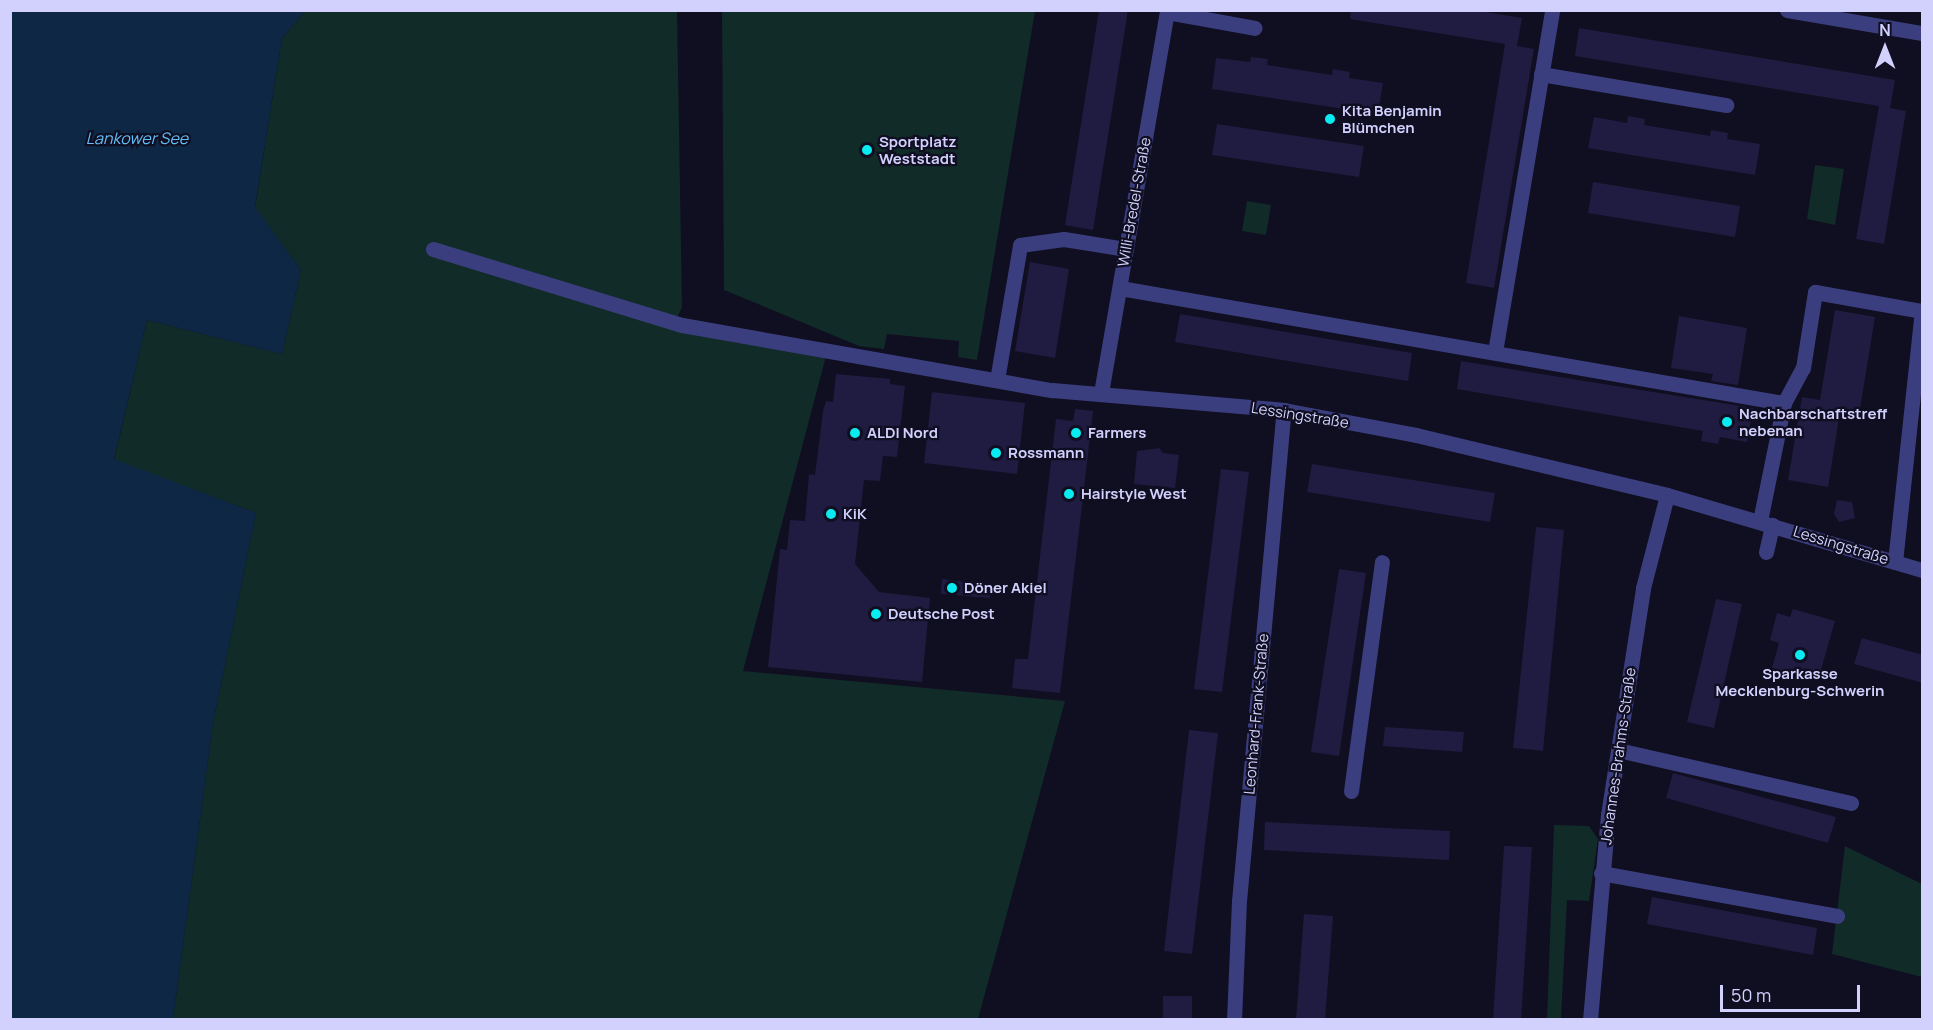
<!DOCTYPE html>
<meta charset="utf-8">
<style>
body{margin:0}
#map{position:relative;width:1933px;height:1030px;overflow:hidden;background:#100e21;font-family:Manrope,sans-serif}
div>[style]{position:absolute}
.green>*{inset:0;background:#112b28}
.water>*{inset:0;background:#0e2745}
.building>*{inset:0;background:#201b41}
.minor>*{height:15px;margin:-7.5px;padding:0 7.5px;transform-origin:7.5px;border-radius:7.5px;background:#3b3e7e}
.dots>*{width:16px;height:16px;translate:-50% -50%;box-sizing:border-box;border:3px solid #100e21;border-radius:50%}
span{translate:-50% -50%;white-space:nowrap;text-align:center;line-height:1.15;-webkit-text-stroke:4.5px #100e21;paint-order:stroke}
.poi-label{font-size:15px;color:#d2d0fd;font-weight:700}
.left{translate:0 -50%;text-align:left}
.street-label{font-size:15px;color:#d2d0fd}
.water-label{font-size:16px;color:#62bff9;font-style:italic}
.frame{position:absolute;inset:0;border:12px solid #d2d0fd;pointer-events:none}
.north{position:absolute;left:1855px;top:18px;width:60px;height:60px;-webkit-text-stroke:4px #100e21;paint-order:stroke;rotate:0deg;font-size:16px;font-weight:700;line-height:24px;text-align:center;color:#d2d0fd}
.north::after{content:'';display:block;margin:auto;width:21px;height:27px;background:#d2d0fd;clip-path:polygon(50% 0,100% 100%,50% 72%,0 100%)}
.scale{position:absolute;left:1720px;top:985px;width:140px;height:27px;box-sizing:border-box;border:3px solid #d2d0fd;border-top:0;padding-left:8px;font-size:18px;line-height:21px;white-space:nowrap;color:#d2d0fd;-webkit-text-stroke:4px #100e21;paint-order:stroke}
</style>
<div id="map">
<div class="green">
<div style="clip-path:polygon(305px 11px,677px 11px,682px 307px,672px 330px,826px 356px,743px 671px,1065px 701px,978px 1019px,173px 1019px,213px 723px,256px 513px,114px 460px,147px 320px,282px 354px,301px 270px,255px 208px,282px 38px)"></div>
<div style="clip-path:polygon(722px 11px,1035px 11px,977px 360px,958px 357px,959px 341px,887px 334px,884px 349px,859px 346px,724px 290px)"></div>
<div style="clip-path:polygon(1815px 165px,1844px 169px,1835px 225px,1807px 219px)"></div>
<div style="clip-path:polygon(1247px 201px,1271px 205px,1266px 235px,1242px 231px)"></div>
<div style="clip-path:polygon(1554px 825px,1589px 826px,1598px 839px,1589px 901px,1567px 900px,1561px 1019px,1547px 1020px)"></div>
<div style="clip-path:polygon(1845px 846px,1922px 884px,1922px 977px,1832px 954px)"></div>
</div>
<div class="water">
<div style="clip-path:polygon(10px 11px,305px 11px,282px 38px,255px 207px,301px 270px,282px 354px,147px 320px,114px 459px,256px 513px,213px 723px,173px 1019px,11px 1019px)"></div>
</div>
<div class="building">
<div style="clip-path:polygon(1099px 10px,1128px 10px,1093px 230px,1065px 225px)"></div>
<div style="clip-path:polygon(1351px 10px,1474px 10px,1522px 18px,1517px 46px,1534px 49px,1494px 288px,1466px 283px,1505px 44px,1350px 19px)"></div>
<div style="clip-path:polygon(1579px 28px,1895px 80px,1890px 108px,1906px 111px,1884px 244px,1856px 239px,1879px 106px,1575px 56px)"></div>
<div style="clip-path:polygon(1251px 57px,1268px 59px,1267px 65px,1332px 75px,1333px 69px,1350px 72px,1349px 78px,1383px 83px,1378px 114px,1212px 89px,1216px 58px,1250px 62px)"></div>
<div style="clip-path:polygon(1628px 116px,1645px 119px,1644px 125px,1710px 136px,1711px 130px,1728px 133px,1727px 139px,1760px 144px,1755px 175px,1588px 148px,1594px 117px,1627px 123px)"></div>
<div style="clip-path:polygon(1217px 124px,1364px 146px,1359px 177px,1212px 155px)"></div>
<div style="clip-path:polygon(1593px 182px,1740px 206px,1735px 237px,1588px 213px)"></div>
<div style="clip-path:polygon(1030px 262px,1069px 269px,1055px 358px,1015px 351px)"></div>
<div style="clip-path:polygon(1835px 310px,1875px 317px,1859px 415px,1840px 412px,1828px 487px,1788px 480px,1802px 397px,1820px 400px)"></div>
<div style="clip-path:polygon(1180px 314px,1412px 353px,1408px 381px,1175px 342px)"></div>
<div style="clip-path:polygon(1679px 316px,1747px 328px,1738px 385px,1711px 381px,1713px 374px,1671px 368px)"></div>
<div style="clip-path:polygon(1461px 361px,1753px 408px,1747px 442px,1720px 437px,1718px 444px,1701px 441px,1703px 431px,1457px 389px)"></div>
<div style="clip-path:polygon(836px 374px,890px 379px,890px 384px,905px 386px,897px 457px,883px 456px,880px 481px,864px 480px,855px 564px,879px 592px,930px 598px,922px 682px,768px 667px,780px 549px,787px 550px,790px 520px,805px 521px,809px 474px,815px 475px,823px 411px,826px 401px,833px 402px)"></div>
<div style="clip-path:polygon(932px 392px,1025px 403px,1017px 474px,924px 463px)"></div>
<div style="clip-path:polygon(1075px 409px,1093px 411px,1060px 693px,1012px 688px,1015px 659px,1028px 659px,1056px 419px,1073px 421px)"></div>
<div style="clip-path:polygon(1159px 448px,1163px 453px,1179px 455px,1175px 488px,1134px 484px,1137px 451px)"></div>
<div style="clip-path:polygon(1312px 464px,1495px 493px,1490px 522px,1307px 492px)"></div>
<div style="clip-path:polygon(1221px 469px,1249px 472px,1222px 692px,1194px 689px)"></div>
<div style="clip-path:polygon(1837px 500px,1852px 502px,1855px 518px,1839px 522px,1834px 514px)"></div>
<div style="clip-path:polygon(1536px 527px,1564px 530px,1543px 751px,1513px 748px)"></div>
<div style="clip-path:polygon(1339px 569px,1366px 573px,1339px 756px,1311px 752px)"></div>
<div style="clip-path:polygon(942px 579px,991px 585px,990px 598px,941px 594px)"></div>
<div style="clip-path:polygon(1716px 599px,1742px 604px,1714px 728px,1687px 722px)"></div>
<div style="clip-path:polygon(1793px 609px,1835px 621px,1818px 680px,1772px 668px,1779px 643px,1770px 640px,1777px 613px,1790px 617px)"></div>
<div style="clip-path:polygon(1862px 638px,1923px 655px,1923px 683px,1854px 664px)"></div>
<div style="clip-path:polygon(1385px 727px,1464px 732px,1462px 752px,1383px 746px)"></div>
<div style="clip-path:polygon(1189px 730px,1218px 733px,1192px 954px,1164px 951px)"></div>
<div style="clip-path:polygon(1673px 773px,1836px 817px,1828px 843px,1666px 798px)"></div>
<div style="clip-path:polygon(1265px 822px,1450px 831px,1449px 860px,1264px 850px)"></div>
<div style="clip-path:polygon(1504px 846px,1532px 847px,1521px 1020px,1493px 1020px)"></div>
<div style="clip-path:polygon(1652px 897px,1817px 928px,1813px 955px,1647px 924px)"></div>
<div style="clip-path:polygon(1304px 914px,1333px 916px,1325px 1020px,1296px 1020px)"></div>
<div style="clip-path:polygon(1163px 996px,1192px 996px,1192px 1020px,1163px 1020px)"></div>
</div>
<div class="minor">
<div style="left:1787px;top:10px;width:137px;rotate:9.7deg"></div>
<div style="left:1167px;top:12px;width:89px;rotate:10.3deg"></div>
<div style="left:1541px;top:74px;width:188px;rotate:9.5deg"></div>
<div style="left:433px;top:249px;width:260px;rotate:17deg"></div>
<div style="left:682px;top:325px;width:376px;rotate:10deg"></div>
<div style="left:1052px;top:390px;width:233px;rotate:4.9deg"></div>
<div style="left:1284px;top:410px;width:134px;rotate:10.7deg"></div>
<div style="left:1416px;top:435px;width:258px;rotate:13.4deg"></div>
<div style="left:1667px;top:495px;width:266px;rotate:16.4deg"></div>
<div style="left:1120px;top:288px;width:674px;rotate:9.83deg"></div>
<div style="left:1784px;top:403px;width:120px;rotate:101.5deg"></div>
<div style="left:1495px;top:352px;width:347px;rotate:-80.5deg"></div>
<div style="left:997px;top:380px;width:137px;rotate:-80.3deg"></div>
<div style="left:1020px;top:245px;width:44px;rotate:-7.8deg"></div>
<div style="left:1064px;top:239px;width:63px;rotate:9.2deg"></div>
<div style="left:1101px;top:393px;width:389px;rotate:-80.2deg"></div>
<div style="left:1784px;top:403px;width:40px;rotate:-62deg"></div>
<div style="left:1803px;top:368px;width:77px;rotate:-81deg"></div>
<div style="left:1815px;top:292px;width:109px;rotate:10.1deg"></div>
<div style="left:1766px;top:552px;width:28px;rotate:-77deg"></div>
<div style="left:1895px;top:562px;width:253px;rotate:-83.9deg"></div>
<div style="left:1618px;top:750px;width:239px;rotate:12.8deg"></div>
<div style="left:1351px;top:791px;width:231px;rotate:-82.3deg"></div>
<div style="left:1601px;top:873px;width:240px;rotate:10.3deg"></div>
<div style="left:1234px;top:1020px;width:119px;rotate:-87.6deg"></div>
<div style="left:1239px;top:901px;width:493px;rotate:-84.8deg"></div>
<div style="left:1590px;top:1020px;width:206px;rotate:-85deg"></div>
<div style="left:1608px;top:815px;width:230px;rotate:-81.2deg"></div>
<div style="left:1643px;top:588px;width:96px;rotate:-75.5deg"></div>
</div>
<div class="dots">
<div style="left:1330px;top:119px;background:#09ebf0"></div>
<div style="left:867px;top:150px;background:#09ebf0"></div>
<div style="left:1727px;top:422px;background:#09ebf0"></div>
<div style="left:855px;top:433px;background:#09ebf0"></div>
<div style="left:1076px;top:433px;background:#09ebf0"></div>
<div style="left:996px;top:453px;background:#09ebf0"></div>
<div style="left:1069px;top:494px;background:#09ebf0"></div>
<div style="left:831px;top:514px;background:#09ebf0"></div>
<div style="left:952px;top:588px;background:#09ebf0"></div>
<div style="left:876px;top:614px;background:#09ebf0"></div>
<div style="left:1800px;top:655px;background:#09ebf0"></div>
</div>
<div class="poi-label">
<span class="left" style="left:1342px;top:119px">Kita Benjamin<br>Blümchen</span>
<span class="left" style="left:879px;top:150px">Sportplatz<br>Weststadt</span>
<span class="left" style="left:1739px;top:422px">Nachbarschaftstreff<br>nebenan</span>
<span class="left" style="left:867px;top:433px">ALDI Nord</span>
<span class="left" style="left:1088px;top:433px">Farmers</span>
<span class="left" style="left:1008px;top:453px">Rossmann</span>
<span class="left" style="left:1081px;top:494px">Hairstyle West</span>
<span class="left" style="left:843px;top:514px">KiK</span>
<span class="left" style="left:964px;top:588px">Döner Akiel</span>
<span class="left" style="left:888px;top:614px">Deutsche Post</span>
<span style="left:1800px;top:682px">Sparkasse<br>Mecklenburg-Schwerin</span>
</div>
<div class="street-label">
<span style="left:1134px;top:202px;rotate:-80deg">Willi-Bredel-Straße</span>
<span style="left:1300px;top:415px;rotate:9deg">Lessingstraße</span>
<span style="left:1841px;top:545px;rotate:17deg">Lessingstraße</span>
<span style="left:1256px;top:714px;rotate:-85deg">Leonhard-Frank-Straße</span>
<span style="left:1618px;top:756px;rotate:-82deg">Johannes-Brahms-Straße</span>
</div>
<div class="water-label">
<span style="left:137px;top:138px">Lankower See</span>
</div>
<div class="frame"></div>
<div class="north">N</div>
<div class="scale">50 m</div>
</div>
